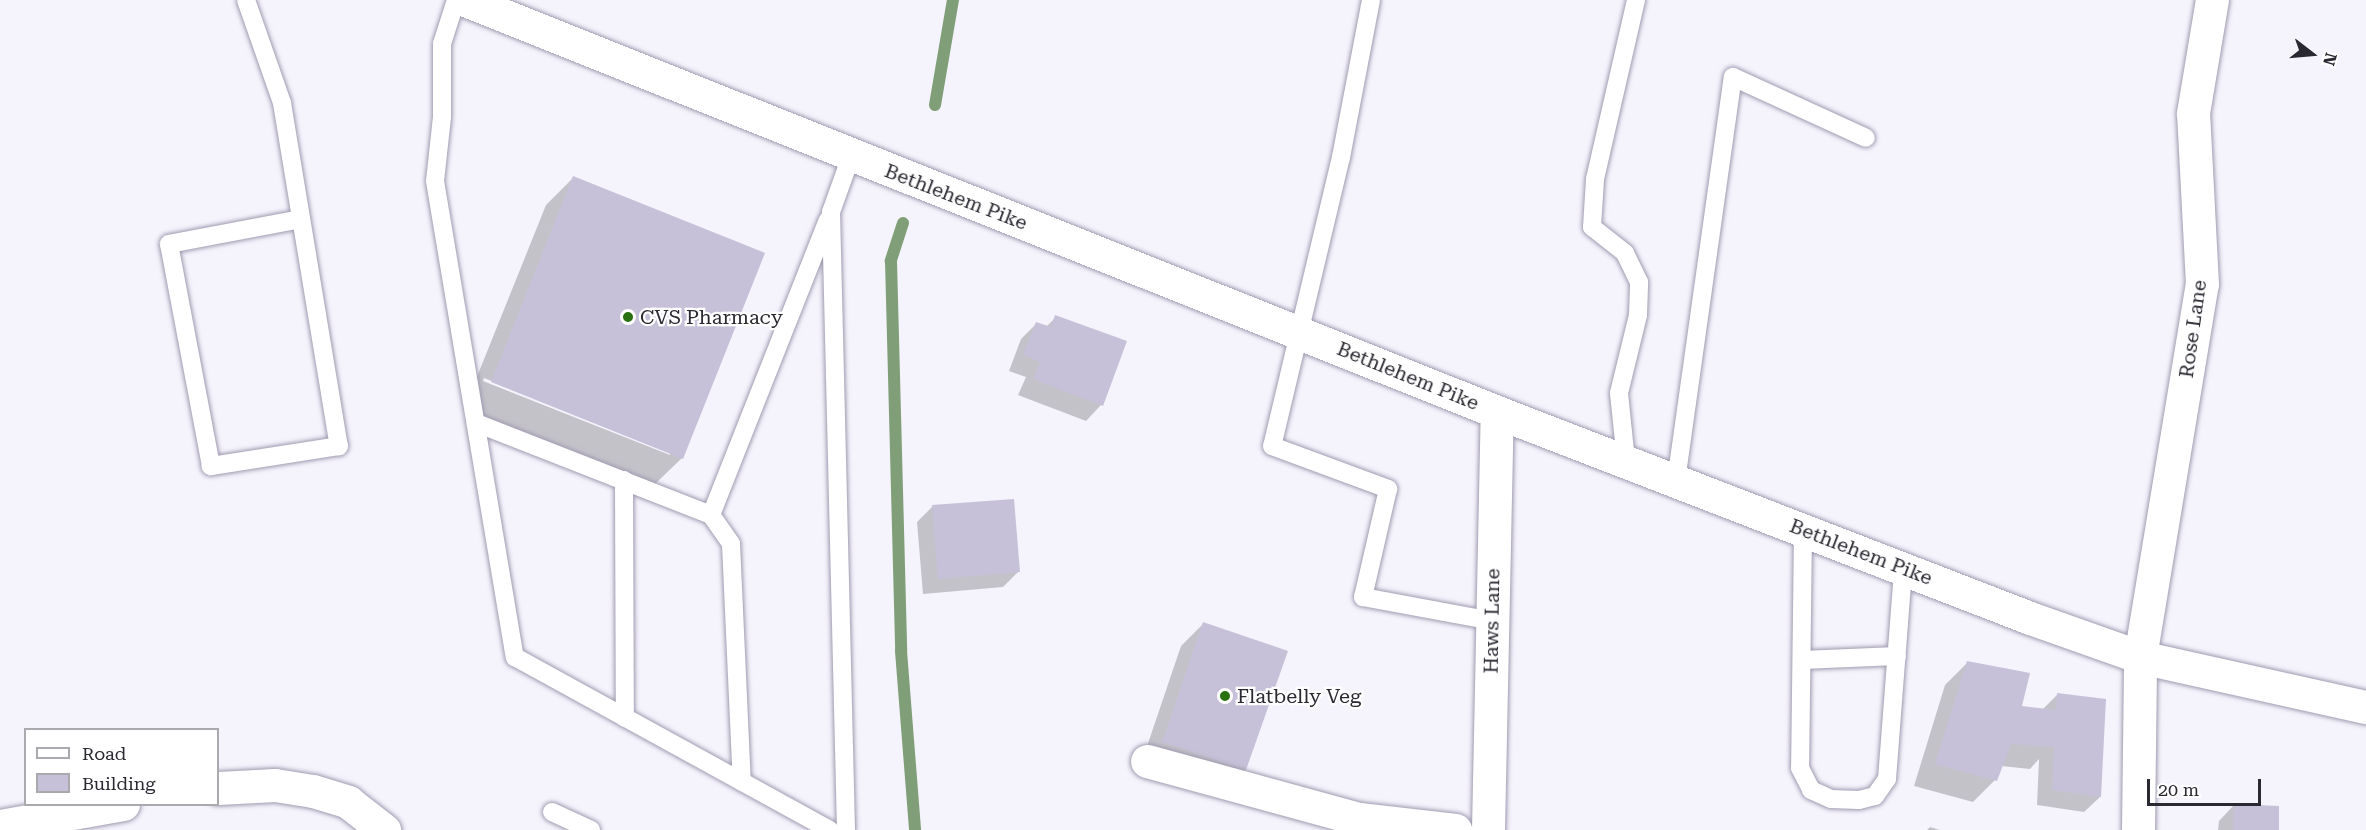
<!DOCTYPE html>
<style>
body{margin:0}
#map{position:relative;width:2366px;height:830px;overflow:hidden;background:#f5f3fc;font-family:"Roboto Serif",serif}
div>[style]{position:absolute}
.shadow>*{inset:0;background:#0003}
.stream>*{height:12px;margin:-6px;padding:0 6px;transform-origin:6px;border-radius:6px;background:#809f78}
.building>*{inset:0;background:#c6c1d8}
.roads{filter:drop-shadow(0 0 2px #a09bb1) drop-shadow(0 0 2px #a09bb1)}
.service>*{height:18px;margin:-9px;padding:0 9px;transform-origin:9px;border-radius:9px;background:#fff}
.minor>*{height:33px;margin:-16.5px;padding:0 16.5px;transform-origin:16.5px;border-radius:16.5px;background:#fff}
.primary>*{height:33px;margin:-16.5px;padding:0 16.5px;transform-origin:16.5px;border-radius:16.5px;background:#fff}
.dots>*{width:16px;height:16px;translate:-50% -50%;box-sizing:border-box;border:3px solid #fff;border-radius:50%}
span{translate:-50% -50%;white-space:nowrap;text-align:center;line-height:1.15;-webkit-text-stroke:4.5px #fff;paint-order:stroke}
.street-label{font-size:20px;color:#2a2831}
.poi-label{font-size:20px;color:#2a2831}
.left{translate:0 -50%;text-align:left}
.legend{position:absolute;left:24px;top:728px;width:195px;height:78px;box-sizing:border-box;background:#fff;border:2px solid #aaa9ad;margin:0;padding:8px 10px;list-style:none;font-size:18px;color:#2a2831}
.legend li{display:flex;align-items:center;gap:12px;height:30px}
.legend b{width:30px;border:2px solid #aaa9ad}
.north{position:absolute;left:2282px;top:24px;width:60px;height:60px;-webkit-text-stroke:4px #fff;paint-order:stroke;rotate:106deg;font-size:16px;font-weight:700;line-height:24px;text-align:center;color:#2a2831}
.north::after{content:'';display:block;margin:auto;width:21px;height:27px;background:#2a2831;clip-path:polygon(50% 0,100% 100%,50% 72%,0 100%)}
.scale{position:absolute;left:2147px;top:779px;width:114px;height:27px;box-sizing:border-box;border:3px solid #2a2831;border-top:0;padding-left:8px;font-size:18px;line-height:21px;white-space:nowrap;color:#2a2831;-webkit-text-stroke:4px #fff;paint-order:stroke}
</style>
<div id="map">
<div class="shadow">
<div style="clip-path:polygon(evenodd,573px 178px,682px 458px,654px 485px,464px 409px,546px 205px,573px 178px,484px 378px,670px 452px,670px 455px,483px 381px,484px 378px)"></div>
<div style="clip-path:polygon(1056px 317px,1101px 405px,1086px 421px,1018px 395px,1026px 377px,1009px 371px,1021px 339px,1037px 323px,1046px 327px)"></div>
<div style="clip-path:polygon(933px 506px,1018px 572px,1003px 587px,923px 594px,917px 522px)"></div>
<div style="clip-path:polygon(1203px 624px,1245px 770px,1223px 792px,1141px 764px,1181px 646px)"></div>
<div style="clip-path:polygon(1968px 662px,2020px 708px,2042px 710px,2057px 695px,2100px 797px,2084px 812px,2037px 805px,2039px 759px,2030px 769px,2001px 766px,1995px 780px,1973px 802px,1914px 786px,1945px 685px)"></div>
<div style="clip-path:polygon(2234px 805px,2278px 830px,2218px 830px,2219px 821px)"></div>
<div style="clip-path:polygon(1930px 827px,1940px 830px,1927px 830px)"></div>
</div>
<div class="stream">
<div style="left:935px;top:105px;width:107px;rotate:-80.3deg"></div>
<div style="left:903px;top:223px;width:40px;rotate:108deg"></div>
<div style="left:891px;top:261px;width:390px;rotate:88.5deg"></div>
<div style="left:901px;top:651px;width:180px;rotate:85.5deg"></div>
</div>
<div class="building">
<div style="clip-path:polygon(573px 176px,765px 253px,683px 459px,491px 382px)"></div>
<div style="clip-path:polygon(1055px 315px,1127px 341px,1103px 406px,1033px 379px,1040px 362px,1023px 355px,1036px 322px,1051px 327px)"></div>
<div style="clip-path:polygon(1014px 499px,1020px 572px,938px 579px,932px 505px)"></div>
<div style="clip-path:polygon(1203px 622px,1288px 651px,1246px 770px,1162px 742px)"></div>
<div style="clip-path:polygon(1967px 661px,2030px 673px,2022px 706px,2056px 710px,2057px 693px,2106px 699px,2101px 797px,2052px 790px,2054px 747px,2011px 744px,1997px 781px,1935px 764px)"></div>
<div style="clip-path:polygon(2234px 804px,2279px 806px,2279px 830px,2233px 830px)"></div>
</div>
<div class="roads">
<div class="service">
<div style="left:246px;top:0;width:109px;rotate:70.7deg"></div>
<div style="left:282px;top:103px;width:348px;rotate:80.6deg"></div>
<div style="left:339px;top:446px;width:130px;rotate:171.1deg"></div>
<div style="left:211px;top:466px;width:226px;rotate:-100.7deg"></div>
<div style="left:169px;top:244px;width:134px;rotate:-10.7deg"></div>
<div style="left:456px;top:0;width:46px;rotate:107.7deg"></div>
<div style="left:442px;top:44px;width:73px;rotate:90deg"></div>
<div style="left:442px;top:117px;width:64px;rotate:96.2deg"></div>
<div style="left:435px;top:181px;width:483px;rotate:80.5deg"></div>
<div style="left:515px;top:657px;width:359px;rotate:28.8deg"></div>
<div style="left:1371px;top:0;width:160px;rotate:100.8deg"></div>
<div style="left:1341px;top:157px;width:297px;rotate:103.4deg"></div>
<div style="left:1272px;top:446px;width:124px;rotate:20.3deg"></div>
<div style="left:1388px;top:489px;width:111px;rotate:103deg"></div>
<div style="left:1363px;top:597px;width:131px;rotate:10.5deg"></div>
<div style="left:476px;top:423px;width:252px;rotate:21.4deg"></div>
<div style="left:711px;top:515px;width:317px;rotate:-68.4deg"></div>
<div style="left:1626px;top:461px;width:68px;rotate:-95.9deg"></div>
<div style="left:1619px;top:393px;width:80px;rotate:-76.3deg"></div>
<div style="left:1638px;top:315px;width:33px;rotate:-88deg"></div>
<div style="left:1639px;top:282px;width:32px;rotate:-116deg"></div>
<div style="left:1625px;top:253px;width:42px;rotate:-141.8deg"></div>
<div style="left:1592px;top:227px;width:48px;rotate:-86.4deg"></div>
<div style="left:1595px;top:179px;width:184px;rotate:-77.1deg"></div>
<div style="left:624px;top:480px;width:238px;rotate:89.8deg"></div>
<div style="left:1676px;top:481px;width:408px;rotate:-82deg"></div>
<div style="left:1733px;top:77px;width:146px;rotate:24.6deg"></div>
<div style="left:711px;top:515px;width:35px;rotate:55deg"></div>
<div style="left:731px;top:544px;width:238px;rotate:87.4deg"></div>
<div style="left:1803px;top:530px;width:238px;rotate:90.7deg"></div>
<div style="left:1800px;top:768px;width:25px;rotate:63deg"></div>
<div style="left:1811px;top:790px;width:22px;rotate:24deg"></div>
<div style="left:1831px;top:799px;width:28px;rotate:2deg"></div>
<div style="left:1859px;top:800px;width:16px;rotate:-14deg"></div>
<div style="left:1875px;top:796px;width:21px;rotate:-55deg"></div>
<div style="left:1887px;top:779px;width:211px;rotate:-85.6deg"></div>
<div style="left:1802px;top:660px;width:95px;rotate:-2.4deg"></div>
<div style="left:552px;top:812px;width:43px;rotate:24.8deg"></div>
<div style="left:846px;top:830px;width:618px;rotate:-91.39deg"></div>
<div style="left:831px;top:212px;width:59px;rotate:-70.3deg"></div>
</div>
<div class="minor">
<div style="left:1147px;top:761px;width:220px;rotate:15.3deg"></div>
<div style="left:1359px;top:819px;width:97px;rotate:6.5deg"></div>
<div style="left:218px;top:788px;width:57px;rotate:-3deg"></div>
<div style="left:275px;top:785px;width:38px;rotate:9deg"></div>
<div style="left:313px;top:791px;width:37px;rotate:17deg"></div>
<div style="left:348px;top:802px;width:46px;rotate:37.9deg"></div>
<div style="left:0;top:826px;width:125px;rotate:-10.1deg"></div>
<div style="left:1488px;top:830px;width:418px;rotate:-88.8deg"></div>
<div style="left:2138px;top:830px;width:173px;rotate:-89.3deg"></div>
<div style="left:2140px;top:657px;width:378px;rotate:-80.6deg"></div>
<div style="left:2202px;top:284px;width:171px;rotate:-93deg"></div>
<div style="left:2193px;top:113px;width:115px;rotate:-80.5deg"></div>
</div>
<div class="primary">
<div style="left:465px;top:0;width:1111px;rotate:21.76deg"></div>
<div style="left:1497px;top:412px;width:571px;rotate:21.13deg"></div>
<div style="left:2030px;top:618px;width:117px;rotate:19.5deg"></div>
<div style="left:2140px;top:657px;width:231px;rotate:12.5deg"></div>
</div>
</div>
<div class="dots">
<div style="left:628px;top:317px;background:#297010"></div>
<div style="left:1225px;top:696px;background:#297010"></div>
</div>
<div class="street-label">
<span style="left:956px;top:197px;rotate:21deg">Bethlehem Pike</span>
<span style="left:2193px;top:329px;rotate:-82deg">Rose Lane</span>
<span style="left:1408px;top:376px;rotate:22deg">Bethlehem Pike</span>
<span style="left:1861px;top:552px;rotate:21deg">Bethlehem Pike</span>
<span style="left:1492px;top:621px;rotate:-89deg">Haws Lane</span>
</div>
<div class="poi-label">
<span class="left" style="left:640px;top:317px">CVS Pharmacy</span>
<span class="left" style="left:1237px;top:696px">Flatbelly Veg</span>
</div>
<ul class="legend">
<li><b style="height:8px;background:#fff"></b>Road</li>
<li><b style="height:16px;background:#c6c1d8"></b>Building</li>
</ul>
<div class="north">N</div>
<div class="scale">20 m</div>
</div>
